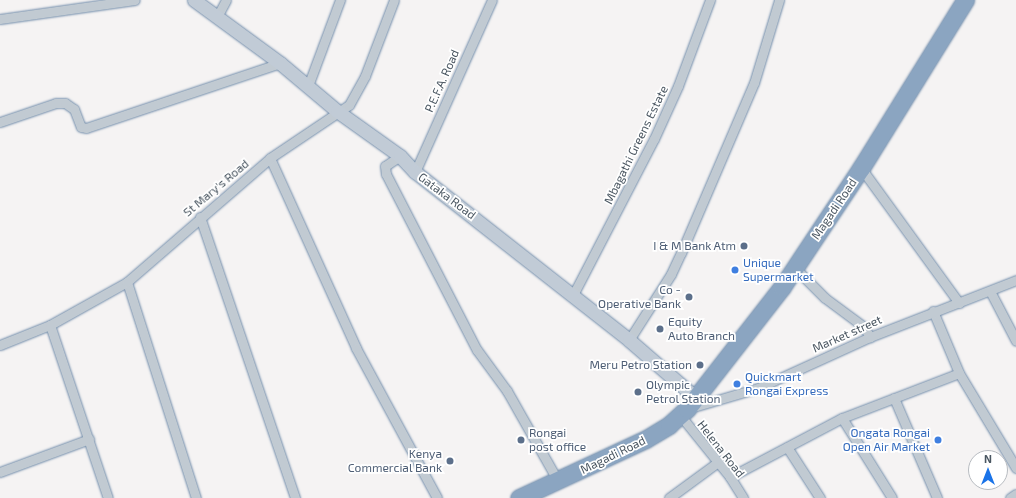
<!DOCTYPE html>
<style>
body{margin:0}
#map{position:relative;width:1016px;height:498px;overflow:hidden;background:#f5f3f3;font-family:"Exo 2",sans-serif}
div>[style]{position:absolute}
.roads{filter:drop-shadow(0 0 1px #7690ad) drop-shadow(0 0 1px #7690ad)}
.street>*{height:9px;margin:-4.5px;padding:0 4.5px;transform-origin:4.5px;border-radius:4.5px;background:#c1cad2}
.secondary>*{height:13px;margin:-6.5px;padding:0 6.5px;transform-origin:6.5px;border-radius:6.5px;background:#c1cbd6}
.highway>*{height:17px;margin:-8.5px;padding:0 8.5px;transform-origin:8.5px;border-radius:8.5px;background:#8ba5c1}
.dots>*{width:11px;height:11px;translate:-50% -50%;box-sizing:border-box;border:2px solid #fff;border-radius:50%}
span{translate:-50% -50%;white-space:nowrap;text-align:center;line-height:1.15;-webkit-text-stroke:3.5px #fff;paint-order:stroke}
.street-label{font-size:12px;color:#4a5661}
.service-label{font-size:12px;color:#4e5e75}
.right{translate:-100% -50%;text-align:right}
.left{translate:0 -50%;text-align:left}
.shop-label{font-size:12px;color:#366cbe}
.north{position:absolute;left:968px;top:450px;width:40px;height:40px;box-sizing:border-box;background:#fff;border:1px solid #b7bbc0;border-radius:50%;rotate:0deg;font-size:11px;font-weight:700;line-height:16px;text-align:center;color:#4a5661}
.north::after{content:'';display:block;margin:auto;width:14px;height:18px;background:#1a73e8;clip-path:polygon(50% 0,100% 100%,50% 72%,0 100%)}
</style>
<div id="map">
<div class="roads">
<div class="street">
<div style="left:217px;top:17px;width:19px;rotate:-62deg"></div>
<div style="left:0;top:19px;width:136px;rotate:-8deg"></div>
<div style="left:308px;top:86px;width:92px;rotate:-69.6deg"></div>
<div style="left:0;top:122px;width:59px;rotate:-18.7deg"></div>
<div style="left:56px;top:103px;width:9px"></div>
<div style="left:65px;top:103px;width:11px;rotate:34deg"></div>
<div style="left:74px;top:109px;width:19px;rotate:69deg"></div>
<div style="left:81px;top:127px;width:5px;rotate:11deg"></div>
<div style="left:86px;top:128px;width:205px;rotate:-18.5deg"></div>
<div style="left:400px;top:156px;width:18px;rotate:146deg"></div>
<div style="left:385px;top:166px;width:8px;rotate:83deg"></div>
<div style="left:386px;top:174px;width:198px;rotate:62.7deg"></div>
<div style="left:477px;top:350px;width:51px;rotate:53.8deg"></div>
<div style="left:507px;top:391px;width:103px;rotate:60.5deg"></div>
<div style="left:270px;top:158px;width:209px;rotate:65.6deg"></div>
<div style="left:356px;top:348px;width:170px;rotate:61.6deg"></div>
<div style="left:861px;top:168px;width:167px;rotate:54deg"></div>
<div style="left:415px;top:172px;width:188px;rotate:-65.9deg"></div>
<div style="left:200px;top:217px;width:297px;rotate:71.3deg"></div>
<div style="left:795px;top:268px;width:42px;rotate:45deg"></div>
<div style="left:825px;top:298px;width:49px;rotate:36.6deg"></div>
<div style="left:864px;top:327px;width:12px;rotate:59deg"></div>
<div style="left:127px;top:282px;width:227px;rotate:72.3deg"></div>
<div style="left:990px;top:291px;width:56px;rotate:62.5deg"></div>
<div style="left:573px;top:295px;width:176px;rotate:-62.6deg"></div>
<div style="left:654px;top:139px;width:58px;rotate:-65.6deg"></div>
<div style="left:678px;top:86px;width:92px;rotate:-69.6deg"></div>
<div style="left:933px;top:311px;width:67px;rotate:67.2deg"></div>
<div style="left:959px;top:373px;width:111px;rotate:59deg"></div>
<div style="left:50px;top:325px;width:182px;rotate:71.5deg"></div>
<div style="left:629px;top:340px;width:78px;rotate:-57.5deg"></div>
<div style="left:671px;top:274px;width:23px;rotate:-65deg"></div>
<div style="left:681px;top:253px;width:185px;rotate:-66.8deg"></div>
<div style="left:754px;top:83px;width:87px;rotate:-73.2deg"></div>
<div style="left:0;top:345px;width:54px;rotate:-21.8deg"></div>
<div style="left:50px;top:325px;width:88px;rotate:-29.2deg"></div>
<div style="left:127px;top:282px;width:189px;rotate:-40.9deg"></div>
<div style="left:270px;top:158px;width:95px;rotate:-33.9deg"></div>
<div style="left:349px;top:105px;width:33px;rotate:-61deg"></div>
<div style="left:365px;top:76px;width:81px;rotate:-69.1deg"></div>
<div style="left:894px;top:398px;width:109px;rotate:66.7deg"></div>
<div style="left:690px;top:408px;width:71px;rotate:-16.4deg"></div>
<div style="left:758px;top:388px;width:123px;rotate:-24.5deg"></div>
<div style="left:870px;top:337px;width:157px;rotate:-21.3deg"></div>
<div style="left:680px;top:415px;width:80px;rotate:51.1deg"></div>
<div style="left:730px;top:477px;width:25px;rotate:58deg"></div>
<div style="left:842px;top:418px;width:94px;rotate:58deg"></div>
<div style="left:787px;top:447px;width:61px;rotate:57.1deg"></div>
<div style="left:0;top:472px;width:95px;rotate:-20.3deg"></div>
<div style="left:730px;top:477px;width:127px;rotate:-27.8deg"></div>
<div style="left:842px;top:418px;width:125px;rotate:-21deg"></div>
<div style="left:669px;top:498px;width:61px;rotate:-36.3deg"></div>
<div style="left:1010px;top:498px;width:7px;rotate:-34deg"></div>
</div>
<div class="secondary">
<div style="left:194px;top:0;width:107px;rotate:36.2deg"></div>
<div style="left:280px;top:63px;width:75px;rotate:40.1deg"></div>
<div style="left:337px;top:111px;width:77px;rotate:35.5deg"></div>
<div style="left:400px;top:156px;width:22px;rotate:47deg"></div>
<div style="left:415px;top:172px;width:272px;rotate:38.1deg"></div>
<div style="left:629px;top:340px;width:89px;rotate:40.9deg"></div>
</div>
<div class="highway">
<div style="left:519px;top:498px;width:140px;rotate:-24.9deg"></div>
<div style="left:646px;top:439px;width:27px;rotate:-31deg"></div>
<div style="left:669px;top:425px;width:24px;rotate:-42deg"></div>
<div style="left:687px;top:409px;width:155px;rotate:-52.1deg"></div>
<div style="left:782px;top:287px;width:143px;rotate:-56.4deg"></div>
<div style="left:861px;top:168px;width:198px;rotate:-58.2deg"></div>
</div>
</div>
<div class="dots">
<div style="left:744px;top:246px;background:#5c6f8a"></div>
<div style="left:735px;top:270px;background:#3f7fe0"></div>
<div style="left:689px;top:297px;background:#5c6f8a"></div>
<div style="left:660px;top:329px;background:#5c6f8a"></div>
<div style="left:700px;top:365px;background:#5c6f8a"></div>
<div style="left:737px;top:384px;background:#3f7fe0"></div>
<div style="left:638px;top:392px;background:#5c6f8a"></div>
<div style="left:521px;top:440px;background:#5c6f8a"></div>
<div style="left:938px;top:440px;background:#3f7fe0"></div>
<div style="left:450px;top:461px;background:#5c6f8a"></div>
</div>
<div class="street-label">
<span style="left:442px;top:81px;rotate:-66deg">P.E.F.A. Road</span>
<span style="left:636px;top:145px;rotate:-64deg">Mbagathi Greens Estate</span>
<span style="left:216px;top:188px;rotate:-40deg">St Mary's Road</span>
<span style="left:447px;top:196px;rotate:37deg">Gataka Road</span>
<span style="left:834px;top:209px;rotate:-56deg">Magadi Road</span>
<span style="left:847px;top:334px;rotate:-24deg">Market street</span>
<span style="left:721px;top:449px;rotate:52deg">Helena Road</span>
<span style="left:613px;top:455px;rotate:-26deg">Magadi Road</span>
</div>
<div class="service-label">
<span class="right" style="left:736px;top:246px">I &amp; M Bank Atm</span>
<span class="right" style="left:681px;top:297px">Co -<br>Operative Bank</span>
<span class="left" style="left:668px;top:329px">Equity<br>Auto Branch</span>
<span class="right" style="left:692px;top:365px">Meru Petro Station</span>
<span class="left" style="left:646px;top:392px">Olympic<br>Petrol Station</span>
<span class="left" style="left:529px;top:440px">Rongai<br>post office</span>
<span class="right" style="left:442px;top:461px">Kenya<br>Commercial Bank</span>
</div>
<div class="shop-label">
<span class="left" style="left:743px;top:270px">Unique<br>Supermarket</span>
<span class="left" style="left:745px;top:384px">Quickmart<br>Rongai Express</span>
<span class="right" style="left:930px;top:440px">Ongata Rongai<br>Open Air Market</span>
</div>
<div class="north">N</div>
</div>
